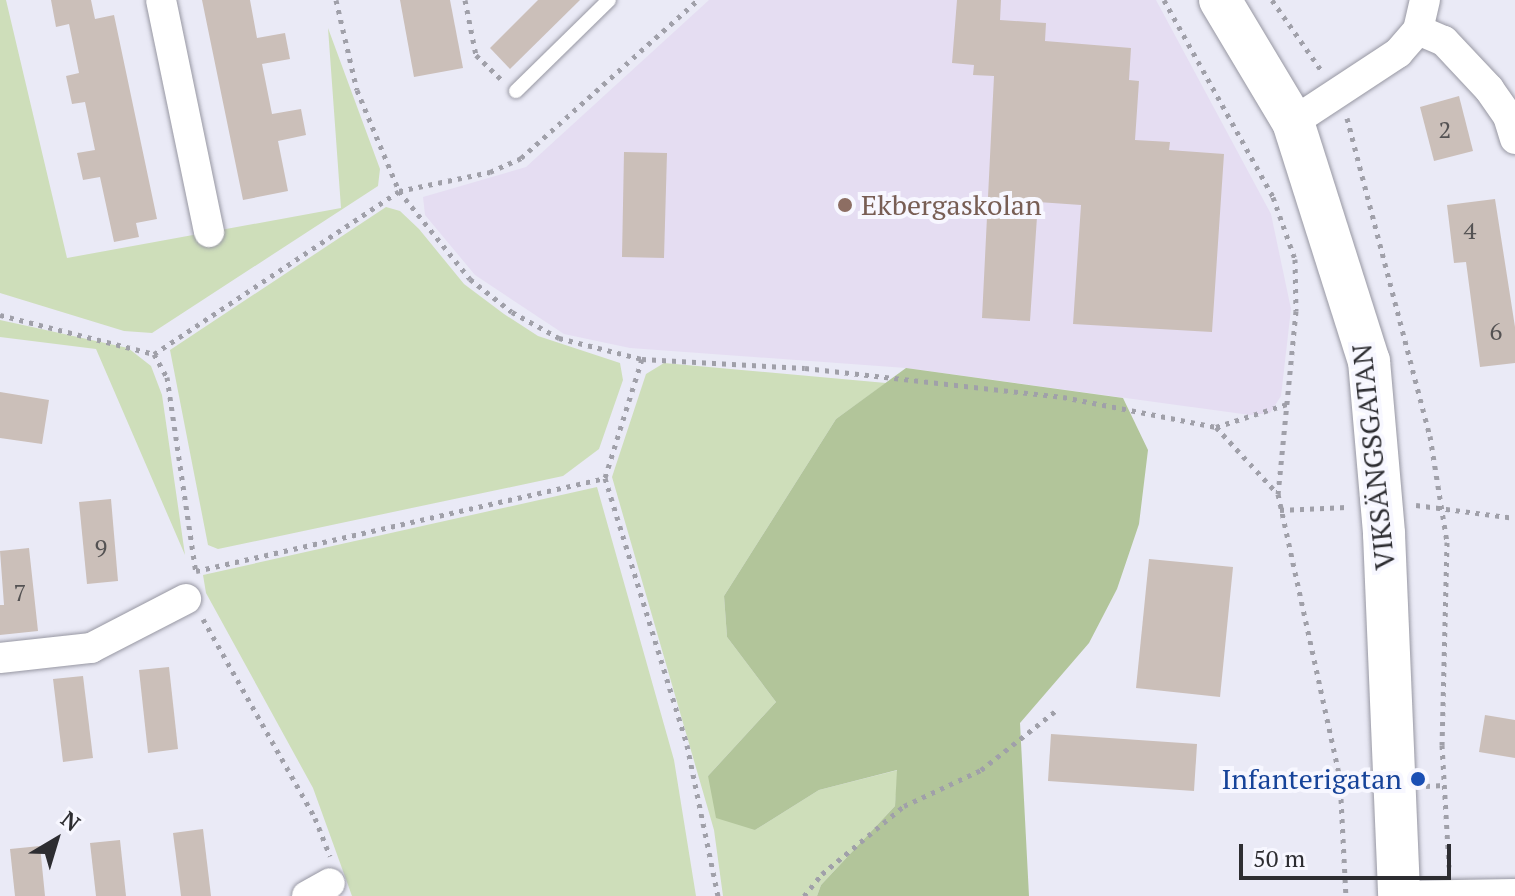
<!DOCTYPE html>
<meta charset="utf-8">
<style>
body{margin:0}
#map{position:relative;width:1515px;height:896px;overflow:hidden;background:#eaeaf6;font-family:"PT Serif",serif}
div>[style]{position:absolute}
.education>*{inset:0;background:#e5ddf2}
.green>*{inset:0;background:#cedeba}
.forest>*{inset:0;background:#b2c59a}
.building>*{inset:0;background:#cbbfb9}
.path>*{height:5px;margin-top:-2.5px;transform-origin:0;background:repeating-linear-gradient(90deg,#a0a0a9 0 4px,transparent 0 10px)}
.roads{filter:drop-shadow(0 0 2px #9797a2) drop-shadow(0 0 2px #9797a2)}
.lane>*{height:14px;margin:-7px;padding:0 7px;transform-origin:7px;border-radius:7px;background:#fff}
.street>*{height:30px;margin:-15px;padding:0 15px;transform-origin:15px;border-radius:15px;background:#fff}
.secondary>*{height:42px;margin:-21px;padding:0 21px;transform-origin:21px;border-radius:21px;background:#fff}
.dots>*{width:22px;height:22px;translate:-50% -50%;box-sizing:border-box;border:4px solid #f7f7ff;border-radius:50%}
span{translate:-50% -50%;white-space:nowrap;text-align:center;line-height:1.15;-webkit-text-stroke:8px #f7f7ff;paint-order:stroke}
.number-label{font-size:24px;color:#545253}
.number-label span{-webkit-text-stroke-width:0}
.education-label{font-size:28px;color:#785e54}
.left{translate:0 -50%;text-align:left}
.street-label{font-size:28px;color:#2d2d31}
.transit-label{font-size:28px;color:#164399}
.right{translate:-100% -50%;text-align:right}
.north{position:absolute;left:16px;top:800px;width:80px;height:80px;-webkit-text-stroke:6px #f7f7ff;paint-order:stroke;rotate:38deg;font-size:22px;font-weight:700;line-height:32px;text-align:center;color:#2d2d31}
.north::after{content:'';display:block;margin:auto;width:28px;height:36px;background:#2d2d31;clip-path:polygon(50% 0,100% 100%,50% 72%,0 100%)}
.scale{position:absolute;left:1239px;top:844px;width:212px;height:36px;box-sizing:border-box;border:4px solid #2d2d31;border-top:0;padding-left:10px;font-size:24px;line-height:28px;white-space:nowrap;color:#2d2d31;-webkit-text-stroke:6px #f7f7ff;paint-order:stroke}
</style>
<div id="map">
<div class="education">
<div style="clip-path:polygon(709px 0,1156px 0,1271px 214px,1291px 309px,1281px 396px,1270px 413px,1250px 415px,906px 368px,630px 348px,564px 334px,475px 275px,425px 215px,423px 197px,526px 167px)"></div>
</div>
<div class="green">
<div style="clip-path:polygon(0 0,6px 0,67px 258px,341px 208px,328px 28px,380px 169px,378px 186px,152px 333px,124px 331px,0 293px)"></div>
<div style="clip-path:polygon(386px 207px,400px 211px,419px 229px,464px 284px,504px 314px,538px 336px,620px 363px,623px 380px,599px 449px,563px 476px,218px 549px,208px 545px,170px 350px)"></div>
<div style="clip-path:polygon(0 320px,128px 348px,151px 366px,162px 395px,185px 555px,96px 349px,0 337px)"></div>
<div style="clip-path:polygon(664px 363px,886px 383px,836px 419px,724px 596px,727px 637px,776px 702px,708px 776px,755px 830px,819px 790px,898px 770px,895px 806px,821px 885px,817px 896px,723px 896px,714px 830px,612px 477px,646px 374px)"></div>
<div style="clip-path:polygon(597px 487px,674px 760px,696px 896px,352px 896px,313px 788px,206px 593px,203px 575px)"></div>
</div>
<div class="forest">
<div style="clip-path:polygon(906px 368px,1123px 398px,1148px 450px,1139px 524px,1117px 589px,1089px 643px,1020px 723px,1029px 896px,817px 896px,821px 885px,895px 806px,897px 770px,819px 790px,755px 830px,716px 818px,708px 776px,776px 702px,727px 637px,724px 596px,836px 419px)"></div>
</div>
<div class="building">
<div style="clip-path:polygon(51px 0,91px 0,95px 19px,114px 15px,157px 219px,136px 223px,139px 237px,114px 242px,100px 177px,83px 180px,77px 153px,95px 150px,85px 102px,72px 104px,66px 76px,79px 73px,69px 24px,56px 27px)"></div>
<div style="clip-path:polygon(202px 0,250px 0,257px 38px,285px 33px,290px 59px,262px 64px,272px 114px,301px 109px,306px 135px,278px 141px,288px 191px,243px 200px)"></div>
<div style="clip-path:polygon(400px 0,450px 0,463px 68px,414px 77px)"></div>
<div style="clip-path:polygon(538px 0,580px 0,510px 69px,490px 48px)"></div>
<div style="clip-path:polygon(957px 0,1001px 0,1000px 20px,1046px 23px,1045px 41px,1131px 48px,1129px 80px,1139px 81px,1135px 140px,1170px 142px,1169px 150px,1224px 154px,1212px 332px,1073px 324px,1081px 205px,1038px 202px,1030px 321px,982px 318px,994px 76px,973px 75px,974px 65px,952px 63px)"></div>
<div style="clip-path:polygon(1459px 96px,1473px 151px,1434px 161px,1420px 107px)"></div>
<div style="clip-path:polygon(624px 152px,667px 153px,664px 258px,622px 257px)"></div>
<div style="clip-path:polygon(1495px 199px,1515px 327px,1515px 363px,1480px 367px,1466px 262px,1454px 263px,1447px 205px)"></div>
<div style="clip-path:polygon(0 392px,49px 400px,42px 444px,0 438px)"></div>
<div style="clip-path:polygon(111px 499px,118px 581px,87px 584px,79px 502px)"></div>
<div style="clip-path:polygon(29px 548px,38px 631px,0 635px,0 605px,4px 605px,0 551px)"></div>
<div style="clip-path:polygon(1149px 559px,1233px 567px,1220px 697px,1136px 688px)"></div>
<div style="clip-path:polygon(169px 667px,178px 749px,148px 753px,139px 670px)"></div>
<div style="clip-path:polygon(83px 676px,93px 758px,63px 762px,53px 679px)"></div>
<div style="clip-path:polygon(1485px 715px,1515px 720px,1515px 758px,1479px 752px)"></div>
<div style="clip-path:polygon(1051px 734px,1197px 744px,1194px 791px,1048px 781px)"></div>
<div style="clip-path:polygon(203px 829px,211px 896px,181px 896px,173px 833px)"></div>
<div style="clip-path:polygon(120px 840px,126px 896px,96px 896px,90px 843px)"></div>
<div style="clip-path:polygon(40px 846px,45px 896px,15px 896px,10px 849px)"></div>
</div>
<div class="path">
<div style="left:336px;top:0;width:92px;rotate:76.9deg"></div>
<div style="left:357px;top:90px;width:109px;rotate:67.4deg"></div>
<div style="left:399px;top:191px;width:113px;rotate:51.1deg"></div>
<div style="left:470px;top:279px;width:53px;rotate:38.2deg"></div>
<div style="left:512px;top:312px;width:54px;rotate:29deg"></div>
<div style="left:559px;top:338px;width:86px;rotate:14.2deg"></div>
<div style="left:642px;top:359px;width:163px;rotate:3.2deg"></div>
<div style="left:805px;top:368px;width:260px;rotate:6.4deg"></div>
<div style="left:1063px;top:397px;width:156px;rotate:11.1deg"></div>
<div style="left:1216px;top:427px;width:75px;rotate:-17.9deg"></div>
<div style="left:465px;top:0;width:56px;rotate:78.7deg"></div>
<div style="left:476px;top:55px;width:37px;rotate:44deg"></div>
<div style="left:1164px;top:0;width:225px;rotate:61deg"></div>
<div style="left:1273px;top:197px;width:66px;rotate:70.5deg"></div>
<div style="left:1295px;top:259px;width:52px;rotate:88.9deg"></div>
<div style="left:1296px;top:311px;width:184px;rotate:95.6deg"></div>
<div style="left:1278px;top:494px;width:292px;rotate:77.7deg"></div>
<div style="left:1340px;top:779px;width:117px;rotate:87.1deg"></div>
<div style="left:1272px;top:0;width:85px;rotate:55deg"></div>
<div style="left:1347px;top:118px;width:329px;rotate:75.4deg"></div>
<div style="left:1430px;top:436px;width:107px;rotate:80.9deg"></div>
<div style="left:1447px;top:542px;width:203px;rotate:91.4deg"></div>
<div style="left:1442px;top:745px;width:122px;rotate:86.7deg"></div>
<div style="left:0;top:315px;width:159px;rotate:14.2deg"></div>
<div style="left:154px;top:354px;width:26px;rotate:61deg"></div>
<div style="left:167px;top:377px;width:199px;rotate:81.6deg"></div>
<div style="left:154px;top:354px;width:294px;rotate:-33.6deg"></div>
<div style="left:399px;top:191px;width:93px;rotate:-11.8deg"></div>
<div style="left:490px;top:172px;width:34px;rotate:-24deg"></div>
<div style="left:521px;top:158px;width:237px;rotate:-41.8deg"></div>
<div style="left:642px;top:359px;width:125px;rotate:107.3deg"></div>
<div style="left:605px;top:478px;width:279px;rotate:72.9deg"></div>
<div style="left:687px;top:745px;width:154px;rotate:78.4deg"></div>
<div style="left:1216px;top:427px;width:90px;rotate:47.3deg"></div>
<div style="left:1416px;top:505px;width:100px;rotate:7.5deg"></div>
<div style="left:1280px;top:510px;width:67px;rotate:-2.6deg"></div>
<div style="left:196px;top:571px;width:418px;rotate:-12.8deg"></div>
<div style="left:203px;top:619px;width:228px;rotate:60.6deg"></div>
<div style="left:315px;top:818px;width:41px;rotate:68.5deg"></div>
<div style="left:1426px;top:786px;width:18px;rotate:-3deg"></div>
<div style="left:804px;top:896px;width:28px;rotate:-51deg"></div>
<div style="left:822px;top:874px;width:107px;rotate:-39.7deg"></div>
<div style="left:904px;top:806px;width:85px;rotate:-25.1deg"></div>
<div style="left:981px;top:770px;width:98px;rotate:-38.4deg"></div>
</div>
<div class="roads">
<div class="lane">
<div style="left:516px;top:91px;width:130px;rotate:-44.4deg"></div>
</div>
<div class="street">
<div style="left:161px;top:0;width:237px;rotate:78.3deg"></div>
<div style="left:1418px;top:30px;width:28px;rotate:23deg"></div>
<div style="left:1444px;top:41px;width:66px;rotate:46.8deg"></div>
<div style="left:1489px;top:89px;width:33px;rotate:55deg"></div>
<div style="left:1508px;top:116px;width:24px;rotate:73deg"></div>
<div style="left:1293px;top:122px;width:126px;rotate:-33.3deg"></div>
<div style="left:1398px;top:53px;width:30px;rotate:-49deg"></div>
<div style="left:1418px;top:30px;width:31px;rotate:-77deg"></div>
<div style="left:0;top:658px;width:92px;rotate:-6.3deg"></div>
<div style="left:91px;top:648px;width:107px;rotate:-27.3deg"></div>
<div style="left:307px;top:896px;width:26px;rotate:-29deg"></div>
<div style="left:1399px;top:896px;width:116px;rotate:-1deg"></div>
</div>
<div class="secondary">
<div style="left:1220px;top:0;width:142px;rotate:59.1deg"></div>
<div style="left:1293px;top:122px;width:251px;rotate:72.4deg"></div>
<div style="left:1369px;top:361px;width:174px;rotate:85deg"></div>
<div style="left:1384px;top:534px;width:362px;rotate:87.6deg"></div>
</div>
</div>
<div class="dots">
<div style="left:845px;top:205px;background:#8d6e63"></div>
<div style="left:1418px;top:779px;background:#1a4fb4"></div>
</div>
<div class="number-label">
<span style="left:1445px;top:130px">2</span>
<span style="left:1470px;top:231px">4</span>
<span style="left:1496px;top:332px">6</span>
<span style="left:101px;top:548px">9</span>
<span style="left:20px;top:593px">7</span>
</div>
<div class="education-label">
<span class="left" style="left:861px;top:205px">Ekbergaskolan</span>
</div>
<div class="street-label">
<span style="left:1373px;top:457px;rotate:-96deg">VIKSÄNGSGATAN</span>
</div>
<div class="transit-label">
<span class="right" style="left:1402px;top:779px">Infanterigatan</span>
</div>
<div class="north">N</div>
<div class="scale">50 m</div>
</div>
